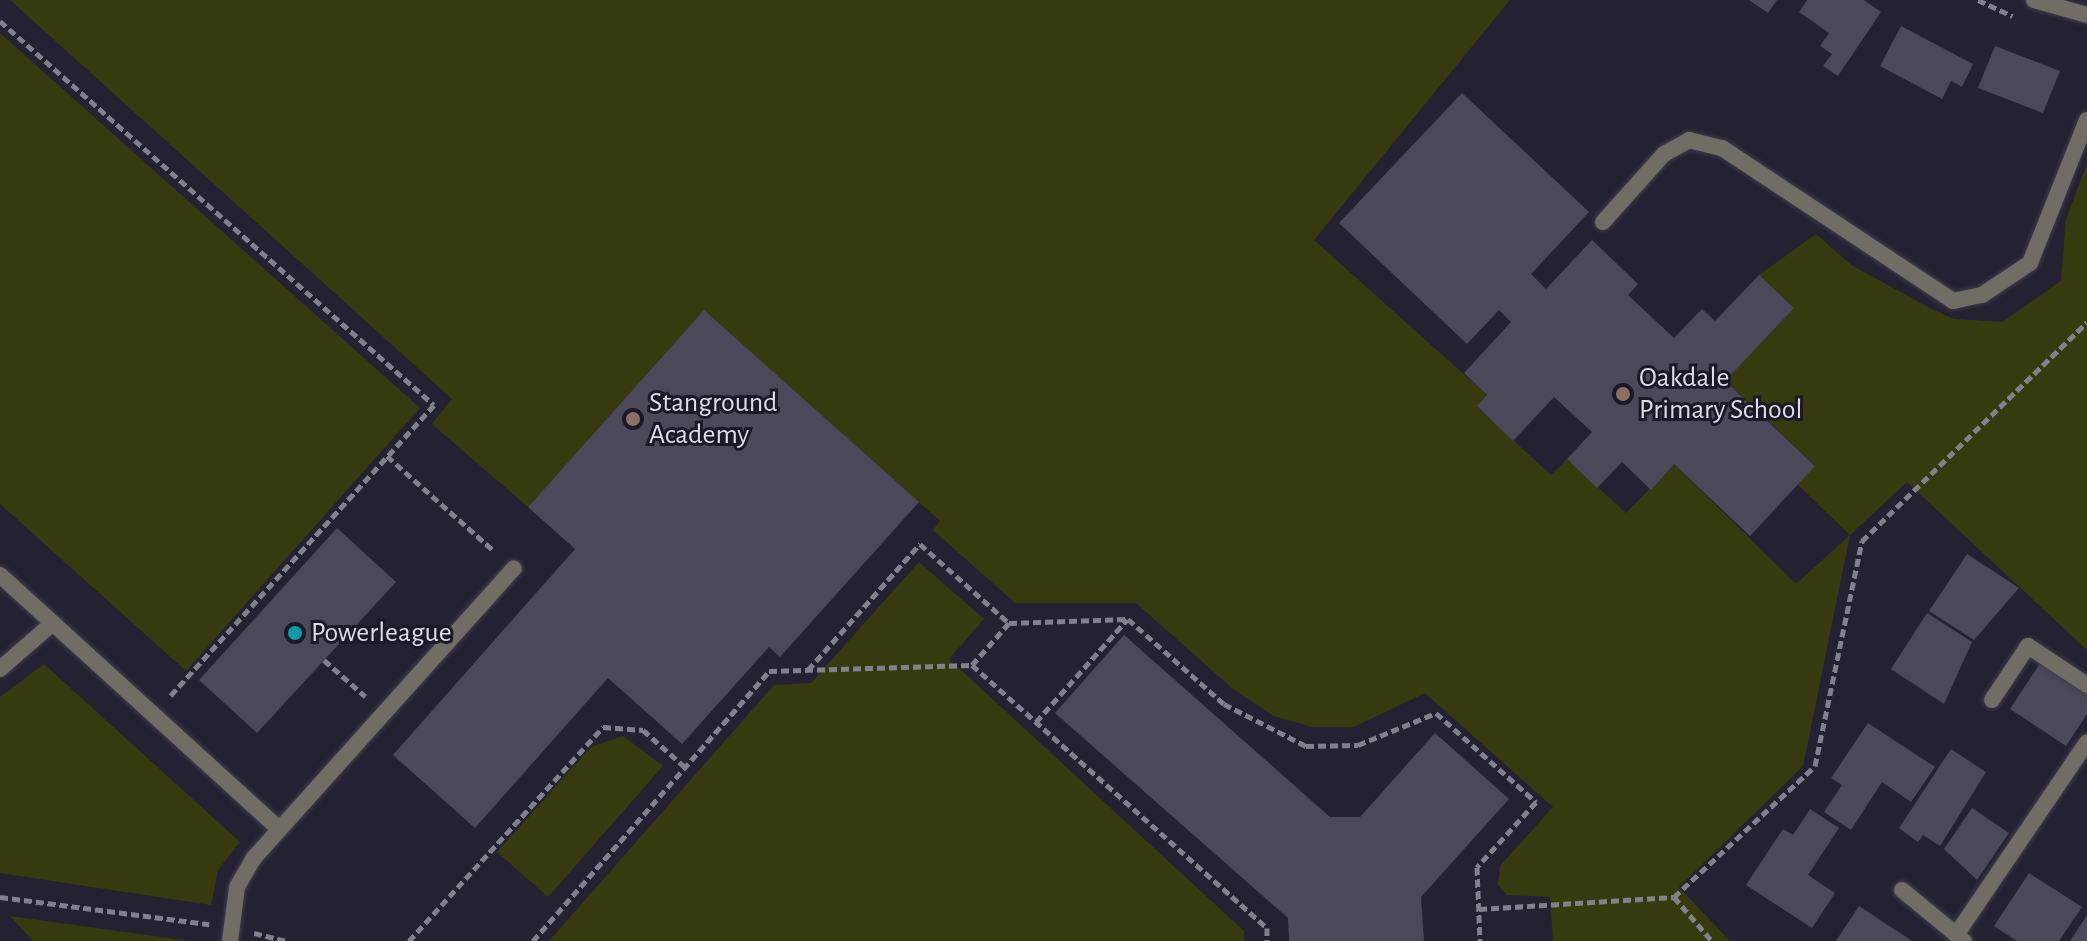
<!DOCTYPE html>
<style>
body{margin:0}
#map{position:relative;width:2087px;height:941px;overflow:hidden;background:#242232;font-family:"Alegreya Sans",sans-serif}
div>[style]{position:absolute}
.green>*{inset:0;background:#373a0e}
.building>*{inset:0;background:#4b485a}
.path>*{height:5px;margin-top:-2.5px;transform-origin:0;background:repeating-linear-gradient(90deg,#81808d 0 8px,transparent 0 12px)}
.roads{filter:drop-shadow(0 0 2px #3e3c4b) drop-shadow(0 0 2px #3e3c4b)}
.service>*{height:16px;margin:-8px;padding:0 8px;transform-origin:8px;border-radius:8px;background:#716c64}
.minor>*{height:16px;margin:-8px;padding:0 8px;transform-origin:8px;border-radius:8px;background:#716c64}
.dots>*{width:22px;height:22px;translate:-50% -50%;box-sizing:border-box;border:4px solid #1b1828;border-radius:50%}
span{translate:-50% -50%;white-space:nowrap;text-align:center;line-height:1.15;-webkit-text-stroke:6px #1b1828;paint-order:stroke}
.poi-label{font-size:28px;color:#dddce7}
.left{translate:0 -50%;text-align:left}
</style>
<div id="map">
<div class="green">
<div style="clip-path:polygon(10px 0,1510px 0,1314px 240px,1487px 395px,1477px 407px,1551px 475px,1567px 459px,1626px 513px,1674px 464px,1796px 584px,1850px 535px,1797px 484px,1815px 465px,1725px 381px,1759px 275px,1816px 234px,1851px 265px,1930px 308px,1954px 319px,2002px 322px,2061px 281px,2066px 219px,2087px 164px,2087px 650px,1907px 482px,1850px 535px,1803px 766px,1679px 887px,1730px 941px,1553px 941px,1550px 897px,1507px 895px,1498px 885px,1500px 866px,1553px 807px,1425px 693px,1354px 727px,1312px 727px,1274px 716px,1233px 689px,1136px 603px,1015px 603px,933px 530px,940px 521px,704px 310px,528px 507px,432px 424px,452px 399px)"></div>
<div style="clip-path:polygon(0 33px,420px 408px,186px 671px,0 504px)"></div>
<div style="clip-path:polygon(919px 562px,984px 619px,949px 659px,1244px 931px,1244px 941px,549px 941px,774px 685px,811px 683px)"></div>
<div style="clip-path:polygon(44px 664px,240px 842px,218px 870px,211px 905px,0 873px,0 697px)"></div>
<div style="clip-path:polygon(623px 736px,663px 766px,548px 897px,497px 852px,591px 747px)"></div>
<div style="clip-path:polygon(10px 916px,190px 941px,33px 941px)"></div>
</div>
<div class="building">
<div style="clip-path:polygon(1749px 0,1777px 0,1768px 13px)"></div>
<div style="clip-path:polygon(1807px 0,1864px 0,1881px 12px,1838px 76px,1823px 66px,1832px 54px,1820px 46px,1829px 33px,1799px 12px)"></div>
<div style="clip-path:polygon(1901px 26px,1973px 64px,1962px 87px,1951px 81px,1942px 99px,1880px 66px)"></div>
<div style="clip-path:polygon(1995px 46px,2060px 71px,2043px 113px,1978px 88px)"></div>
<div style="clip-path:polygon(1462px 93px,1589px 212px,1531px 274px,1546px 289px,1592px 240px,1638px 284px,1628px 295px,1674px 338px,1702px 309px,1715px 321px,1759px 275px,1794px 308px,1725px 381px,1815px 466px,1750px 536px,1674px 464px,1651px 490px,1622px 462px,1597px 488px,1567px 459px,1592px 432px,1554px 397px,1513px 441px,1477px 406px,1487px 395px,1464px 373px,1511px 322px,1499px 310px,1467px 344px,1339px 223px)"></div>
<div style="clip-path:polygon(704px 310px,919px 502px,780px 657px,769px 647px,682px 744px,608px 678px,475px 828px,393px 755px,575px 549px,528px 507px)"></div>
<div style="clip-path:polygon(337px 528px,396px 582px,257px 733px,199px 680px)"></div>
<div style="clip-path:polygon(1967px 554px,2019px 588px,1974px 640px,1929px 611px)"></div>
<div style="clip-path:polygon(1927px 613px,1972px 642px,1944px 704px,1891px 669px)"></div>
<div style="clip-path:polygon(1124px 635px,1330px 817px,1360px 817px,1435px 733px,1509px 799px,1421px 897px,1424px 941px,1289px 941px,1288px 918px,1055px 713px)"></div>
<div style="clip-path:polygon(2041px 662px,2087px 692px,2087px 714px,2066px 746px,2010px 709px)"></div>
<div style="clip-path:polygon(1868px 723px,1935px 767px,1911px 802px,1882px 782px,1851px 830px,1824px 812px,1842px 785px,1831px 778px)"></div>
<div style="clip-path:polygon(1951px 749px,1986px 772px,1940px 846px,1923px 835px,1918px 842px,1899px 828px)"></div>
<div style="clip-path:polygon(1972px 808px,2009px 833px,1977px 880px,1944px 849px)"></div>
<div style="clip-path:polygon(1810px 809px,1839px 828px,1808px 875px,1835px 893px,1812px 928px,1746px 885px,1783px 829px,1793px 835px)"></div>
<div style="clip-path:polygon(2029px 873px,2082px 907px,2059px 941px,2017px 941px,1994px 926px)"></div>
<div style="clip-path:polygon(1859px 906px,1912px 941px,1836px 941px)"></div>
<div style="clip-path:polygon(2087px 915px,2087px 941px,2070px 941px)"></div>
</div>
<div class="path">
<div style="left:1978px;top:0;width:38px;rotate:25deg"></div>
<div style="left:0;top:21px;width:579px;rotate:41.5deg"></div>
<div style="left:434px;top:405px;width:393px;rotate:132.2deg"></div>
<div style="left:387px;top:456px;width:143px;rotate:41.6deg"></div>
<div style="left:324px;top:660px;width:55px;rotate:41.3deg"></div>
<div style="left:972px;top:665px;width:56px;rotate:-48.6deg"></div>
<div style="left:1009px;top:623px;width:119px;rotate:-1.9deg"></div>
<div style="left:1128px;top:619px;width:128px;rotate:41.5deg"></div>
<div style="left:1224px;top:704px;width:92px;rotate:27.1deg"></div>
<div style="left:1306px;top:746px;width:52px;rotate:-1.1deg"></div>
<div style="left:1358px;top:745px;width:84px;rotate:-22.3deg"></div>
<div style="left:1436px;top:713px;width:134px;rotate:41.7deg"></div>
<div style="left:1536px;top:802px;width:88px;rotate:132.2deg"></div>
<div style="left:1477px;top:867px;width:74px;rotate:87.7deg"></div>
<div style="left:808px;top:670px;width:169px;rotate:-48.4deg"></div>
<div style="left:920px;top:544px;width:119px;rotate:41.6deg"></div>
<div style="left:1036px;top:722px;width:137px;rotate:-48.3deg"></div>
<div style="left:0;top:897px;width:211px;rotate:7.4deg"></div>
<div style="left:1674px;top:897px;width:192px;rotate:-42.9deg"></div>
<div style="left:1815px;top:766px;width:230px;rotate:-78.2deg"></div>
<div style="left:1862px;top:541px;width:314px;rotate:-44.2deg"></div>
<div style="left:1479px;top:909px;width:195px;rotate:-3.5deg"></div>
<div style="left:1674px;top:897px;width:58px;rotate:49.2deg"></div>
<div style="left:254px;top:933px;width:33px;rotate:14deg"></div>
<div style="left:409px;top:941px;width:289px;rotate:-47.8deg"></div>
<div style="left:603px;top:727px;width:40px;rotate:4.3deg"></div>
<div style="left:643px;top:730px;width:56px;rotate:41.4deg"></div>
<div style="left:533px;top:941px;width:359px;rotate:-48.8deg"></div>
<div style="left:769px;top:671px;width:203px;rotate:-1.7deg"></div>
<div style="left:972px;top:665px;width:395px;rotate:41.7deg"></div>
<div style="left:1267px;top:928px;width:13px;rotate:90deg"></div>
</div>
<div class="roads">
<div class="service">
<div style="left:1603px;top:222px;width:91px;rotate:-48.1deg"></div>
<div style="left:1664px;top:154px;width:29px;rotate:-29deg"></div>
<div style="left:1689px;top:140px;width:34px;rotate:14deg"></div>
<div style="left:1722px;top:148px;width:277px;rotate:33.5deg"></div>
<div style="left:1953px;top:301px;width:30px;rotate:-12deg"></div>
<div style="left:1982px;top:295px;width:58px;rotate:-33.7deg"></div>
<div style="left:2030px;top:263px;width:154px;rotate:-68.3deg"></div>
<div style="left:0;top:575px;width:377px;rotate:42.3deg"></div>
<div style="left:0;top:669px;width:70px;rotate:-41deg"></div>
<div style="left:1992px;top:700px;width:65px;rotate:-56.3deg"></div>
<div style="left:2028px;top:646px;width:71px;rotate:33.5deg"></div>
<div style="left:1956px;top:935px;width:233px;rotate:-55.8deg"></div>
<div style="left:230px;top:941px;width:54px;rotate:-82.6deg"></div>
<div style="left:237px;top:887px;width:34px;rotate:-60deg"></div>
<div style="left:254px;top:858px;width:389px;rotate:-48.1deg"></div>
</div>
<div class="minor">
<div style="left:2034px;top:0;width:55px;rotate:15.8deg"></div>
<div style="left:1902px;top:890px;width:80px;rotate:39.4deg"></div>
</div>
</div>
<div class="dots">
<div style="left:1623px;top:394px;background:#8d6e63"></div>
<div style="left:633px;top:419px;background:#8d6e63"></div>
<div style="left:295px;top:633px;background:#0f9aa8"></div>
</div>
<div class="poi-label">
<span class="left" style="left:1639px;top:394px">Oakdale<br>Primary School</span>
<span class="left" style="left:649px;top:419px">Stanground<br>Academy</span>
<span class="left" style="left:311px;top:633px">Powerleague</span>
</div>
</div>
